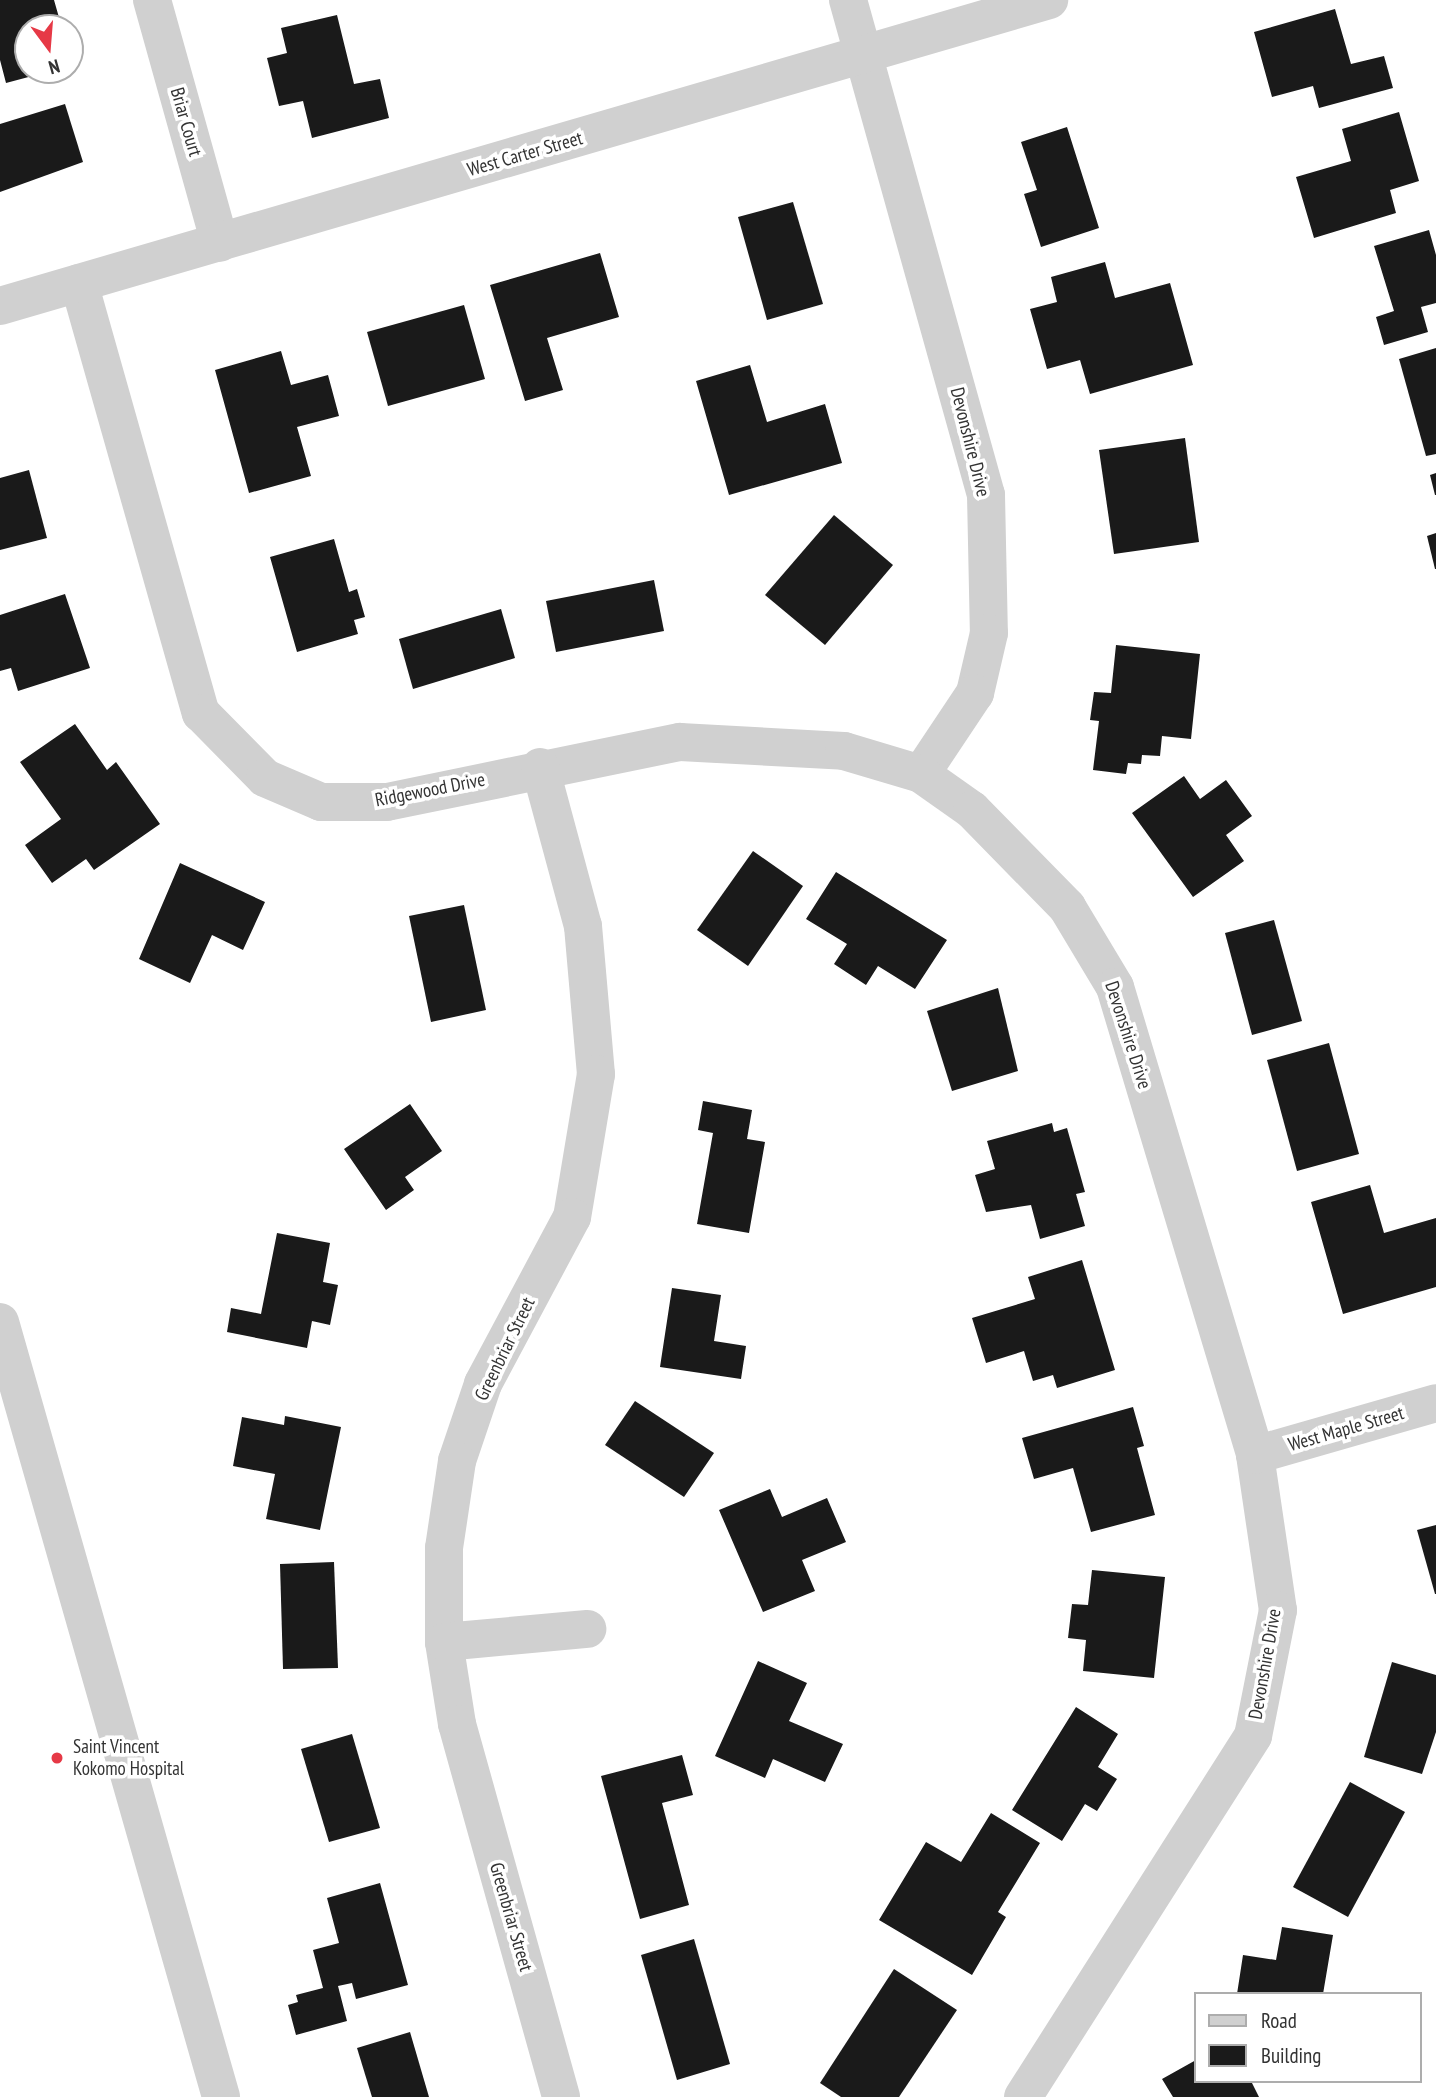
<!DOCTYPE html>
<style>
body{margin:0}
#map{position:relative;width:1436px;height:2097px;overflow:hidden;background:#fff;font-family:"PT Sans Narrow",sans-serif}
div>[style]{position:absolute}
.building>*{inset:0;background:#1a1a1a}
.minor>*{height:38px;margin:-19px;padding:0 19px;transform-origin:19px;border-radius:19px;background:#d0d0d0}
.dots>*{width:19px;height:19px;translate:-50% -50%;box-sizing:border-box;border:4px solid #fff;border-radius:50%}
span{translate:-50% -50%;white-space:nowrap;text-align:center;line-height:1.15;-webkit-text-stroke:7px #fff;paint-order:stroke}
.street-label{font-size:19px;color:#333}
.poi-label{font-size:19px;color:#333}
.left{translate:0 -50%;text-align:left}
.legend{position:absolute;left:1194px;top:1992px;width:228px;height:91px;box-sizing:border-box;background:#fff;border:2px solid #adadad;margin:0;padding:9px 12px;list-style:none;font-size:21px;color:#333}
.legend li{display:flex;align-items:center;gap:14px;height:35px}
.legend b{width:35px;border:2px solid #adadad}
.north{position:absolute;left:14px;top:14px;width:70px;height:70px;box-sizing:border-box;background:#fff;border:2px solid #adadad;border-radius:50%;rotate:164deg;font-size:19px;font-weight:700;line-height:28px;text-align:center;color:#333}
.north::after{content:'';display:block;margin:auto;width:24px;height:32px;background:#e63946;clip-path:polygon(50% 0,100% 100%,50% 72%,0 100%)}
</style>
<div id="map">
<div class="building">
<div style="clip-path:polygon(0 0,54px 0,62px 28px,28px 28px,28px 70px,51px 71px,6px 83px,0 60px)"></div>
<div style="clip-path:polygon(1335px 9px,1351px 64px,1384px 56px,1393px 88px,1319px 108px,1313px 86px,1272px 97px,1254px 32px)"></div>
<div style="clip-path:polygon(337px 15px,354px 84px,380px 79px,389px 118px,312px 138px,303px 101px,279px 106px,267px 58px,287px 53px,281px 28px)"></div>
<div style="clip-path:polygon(65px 104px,83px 162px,0 192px,0 124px)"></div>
<div style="clip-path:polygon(1399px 112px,1419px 181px,1390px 190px,1396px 213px,1314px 238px,1296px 177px,1351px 161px,1342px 129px)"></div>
<div style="clip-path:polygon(1067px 127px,1099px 228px,1041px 247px,1024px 194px,1037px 190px,1021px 142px)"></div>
<div style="clip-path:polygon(793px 202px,823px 304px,767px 320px,738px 217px)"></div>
<div style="clip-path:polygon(1429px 230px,1436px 255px,1436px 303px,1421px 307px,1428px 332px,1384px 345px,1376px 317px,1394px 311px,1374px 246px)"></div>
<div style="clip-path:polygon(600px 253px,619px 317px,547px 338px,563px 390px,525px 401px,490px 285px)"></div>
<div style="clip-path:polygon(1105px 262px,1115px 298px,1170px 283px,1193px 365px,1090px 394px,1080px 360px,1047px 369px,1030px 309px,1057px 302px,1051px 277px)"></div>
<div style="clip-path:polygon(464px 305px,485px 379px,388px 406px,367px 332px)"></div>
<div style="clip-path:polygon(1436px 348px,1436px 454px,1426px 456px,1399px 359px)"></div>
<div style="clip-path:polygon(281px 351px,291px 385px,328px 375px,339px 416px,297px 427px,311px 476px,249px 493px,215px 370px)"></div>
<div style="clip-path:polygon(750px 365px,767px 422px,825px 404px,842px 463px,729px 495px,696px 381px)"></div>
<div style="clip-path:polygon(1185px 438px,1199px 542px,1114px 554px,1099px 450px)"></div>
<div style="clip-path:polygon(29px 470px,47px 538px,0 550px,0 478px)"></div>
<div style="clip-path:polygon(1436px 473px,1436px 495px,1435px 495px,1430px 475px)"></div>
<div style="clip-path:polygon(834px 515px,893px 565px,825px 645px,765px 595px)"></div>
<div style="clip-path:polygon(1436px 533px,1436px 569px,1435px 569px,1427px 536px)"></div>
<div style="clip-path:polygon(334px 539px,349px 592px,357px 589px,365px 617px,354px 620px,358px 634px,297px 652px,270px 557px)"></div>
<div style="clip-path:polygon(654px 580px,664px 631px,556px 652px,546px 601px)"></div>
<div style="clip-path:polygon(65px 594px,90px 668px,18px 691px,11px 668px,0 671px,0 615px)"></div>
<div style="clip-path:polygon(501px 609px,515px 658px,413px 689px,399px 639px)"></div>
<div style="clip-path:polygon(1116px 645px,1200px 654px,1191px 739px,1162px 736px,1160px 756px,1142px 755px,1141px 764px,1128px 763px,1126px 774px,1093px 770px,1099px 721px,1090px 720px,1094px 692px,1111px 693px)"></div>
<div style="clip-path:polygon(75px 724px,107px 770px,116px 762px,160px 824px,94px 870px,86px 859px,52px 883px,25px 845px,61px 819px,20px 762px)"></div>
<div style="clip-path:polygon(1184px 776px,1200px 799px,1226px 780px,1252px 816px,1226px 835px,1244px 861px,1193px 897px,1132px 813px)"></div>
<div style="clip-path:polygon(753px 851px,803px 886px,748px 966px,697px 930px)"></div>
<div style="clip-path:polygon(180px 863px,265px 902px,243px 950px,212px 935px,190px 983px,139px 959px)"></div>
<div style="clip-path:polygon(836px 872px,947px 940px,915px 989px,878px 966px,866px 985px,834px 964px,847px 944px,806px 919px)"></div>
<div style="clip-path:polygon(464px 905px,486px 1010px,431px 1022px,409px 916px)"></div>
<div style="clip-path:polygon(1274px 920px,1302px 1021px,1252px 1035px,1225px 933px)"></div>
<div style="clip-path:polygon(998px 988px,1018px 1071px,952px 1091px,927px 1011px)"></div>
<div style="clip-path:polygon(1329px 1043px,1359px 1154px,1297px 1171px,1267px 1060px)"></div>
<div style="clip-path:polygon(703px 1101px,752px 1110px,747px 1139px,765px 1142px,749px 1233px,697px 1224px,713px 1133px,698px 1130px)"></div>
<div style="clip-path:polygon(410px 1104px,442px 1151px,405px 1177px,414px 1190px,386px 1210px,344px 1149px)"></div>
<div style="clip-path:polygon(1052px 1123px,1054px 1132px,1067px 1128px,1085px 1192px,1076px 1194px,1085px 1226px,1040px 1239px,1031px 1205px,986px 1212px,975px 1175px,995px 1169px,987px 1141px)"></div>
<div style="clip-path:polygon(1370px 1185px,1384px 1233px,1436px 1218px,1436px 1287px,1343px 1314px,1311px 1202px)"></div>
<div style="clip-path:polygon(277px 1233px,330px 1243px,323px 1282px,338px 1285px,330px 1325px,312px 1321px,307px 1348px,227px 1332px,231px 1308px,261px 1314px)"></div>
<div style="clip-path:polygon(1082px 1260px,1115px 1370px,1057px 1388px,1053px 1375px,1033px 1381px,1024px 1351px,986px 1363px,972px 1318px,1035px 1299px,1028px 1277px)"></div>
<div style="clip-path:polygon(672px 1288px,721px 1295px,714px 1341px,746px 1346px,741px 1379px,660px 1367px)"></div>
<div style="clip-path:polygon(635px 1401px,714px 1453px,684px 1497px,605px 1445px)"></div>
<div style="clip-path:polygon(1133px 1407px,1144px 1446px,1137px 1448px,1155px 1515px,1091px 1532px,1073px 1468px,1034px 1479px,1022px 1438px)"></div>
<div style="clip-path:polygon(285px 1416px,341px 1427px,320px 1530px,266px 1519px,275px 1474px,233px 1466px,242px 1417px,284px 1425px)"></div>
<div style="clip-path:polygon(770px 1489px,782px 1517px,827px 1498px,846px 1542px,802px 1560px,815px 1591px,763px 1612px,719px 1510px)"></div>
<div style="clip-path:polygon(1436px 1525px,1436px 1594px,1435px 1594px,1417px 1530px)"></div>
<div style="clip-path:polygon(334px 1562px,338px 1668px,283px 1669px,280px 1564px)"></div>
<div style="clip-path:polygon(1092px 1570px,1165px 1577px,1154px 1678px,1083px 1671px,1086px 1640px,1068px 1638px,1072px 1604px,1088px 1605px)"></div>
<div style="clip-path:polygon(758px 1661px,807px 1683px,789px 1721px,843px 1744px,825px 1782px,773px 1759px,765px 1778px,715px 1756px)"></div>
<div style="clip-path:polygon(1392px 1662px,1436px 1675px,1436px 1732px,1422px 1774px,1364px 1757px)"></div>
<div style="clip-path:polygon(1076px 1707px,1118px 1734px,1098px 1767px,1117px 1779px,1097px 1811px,1085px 1804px,1062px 1841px,1012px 1810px)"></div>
<div style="clip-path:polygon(352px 1734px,380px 1828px,329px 1842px,301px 1749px)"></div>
<div style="clip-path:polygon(682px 1755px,693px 1795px,662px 1803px,689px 1905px,640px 1919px,601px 1776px)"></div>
<div style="clip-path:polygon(1350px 1782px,1405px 1812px,1348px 1917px,1293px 1887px)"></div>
<div style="clip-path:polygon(991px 1813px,1040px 1843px,998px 1912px,1006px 1917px,972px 1975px,879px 1920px,926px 1842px,961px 1862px)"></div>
<div style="clip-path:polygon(380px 1883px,408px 1985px,356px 1999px,352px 1983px,338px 1986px,347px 2021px,296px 2035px,288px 2005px,298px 2002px,296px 1995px,323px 1988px,313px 1950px,339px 1943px,327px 1898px)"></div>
<div style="clip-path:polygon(1282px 1927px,1333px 1935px,1323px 1994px,1237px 1994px,1243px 1955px,1276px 1960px)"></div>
<div style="clip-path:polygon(694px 1939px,730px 2064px,677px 2080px,641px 1955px)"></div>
<div style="clip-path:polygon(894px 1969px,957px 2010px,899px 2097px,841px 2097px,820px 2083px)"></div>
<div style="clip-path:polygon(410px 2032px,429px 2097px,372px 2097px,357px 2048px)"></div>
<div style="clip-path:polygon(1196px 2060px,1196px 2081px,1251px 2081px,1259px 2097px,1173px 2097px,1162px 2079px)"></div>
</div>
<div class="minor">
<div style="left:152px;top:0;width:252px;rotate:74.4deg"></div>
<div style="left:848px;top:0;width:514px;rotate:74.42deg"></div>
<div style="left:986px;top:495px;width:138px;rotate:88.8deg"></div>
<div style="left:989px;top:633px;width:62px;rotate:103.1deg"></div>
<div style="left:975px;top:693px;width:97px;rotate:123.7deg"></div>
<div style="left:79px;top:283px;width:447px;rotate:74.2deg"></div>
<div style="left:201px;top:713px;width:91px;rotate:45.4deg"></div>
<div style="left:265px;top:778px;width:61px;rotate:23.2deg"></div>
<div style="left:321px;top:802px;width:66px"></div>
<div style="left:387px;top:802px;width:299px;rotate:-11.6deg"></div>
<div style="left:680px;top:742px;width:164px;rotate:3.1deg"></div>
<div style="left:844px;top:751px;width:80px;rotate:16.6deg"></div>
<div style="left:921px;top:774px;width:62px;rotate:35.2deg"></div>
<div style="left:972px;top:810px;width:136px;rotate:45.6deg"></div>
<div style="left:1067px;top:907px;width:93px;rotate:59deg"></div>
<div style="left:1115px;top:987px;width:488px;rotate:73.3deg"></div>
<div style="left:1255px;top:1455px;width:157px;rotate:81.6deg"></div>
<div style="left:1278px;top:1610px;width:128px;rotate:101.2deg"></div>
<div style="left:1253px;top:1736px;width:428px;rotate:122.5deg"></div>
<div style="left:0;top:306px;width:1093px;rotate:-16.26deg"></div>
<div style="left:540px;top:767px;width:165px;rotate:74.9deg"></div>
<div style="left:583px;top:926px;width:149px;rotate:85deg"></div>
<div style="left:596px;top:1074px;width:145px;rotate:99.5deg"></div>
<div style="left:572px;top:1217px;width:189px;rotate:118.1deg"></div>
<div style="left:483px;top:1384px;width:81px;rotate:108.7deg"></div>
<div style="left:457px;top:1461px;width:88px;rotate:98.5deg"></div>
<div style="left:444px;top:1548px;width:94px;rotate:90deg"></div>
<div style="left:444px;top:1642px;width:83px;rotate:81deg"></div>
<div style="left:457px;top:1724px;width:387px;rotate:74.4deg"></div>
<div style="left:0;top:1322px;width:806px;rotate:74.08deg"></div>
<div style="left:1255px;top:1455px;width:188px;rotate:-16deg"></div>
<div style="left:444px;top:1642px;width:144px;rotate:-5.2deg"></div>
</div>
<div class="dots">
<div style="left:57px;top:1758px;background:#e63946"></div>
</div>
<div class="street-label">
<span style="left:186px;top:122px;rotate:74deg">Briar Court</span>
<span style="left:525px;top:154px;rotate:-16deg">West Carter Street</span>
<span style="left:970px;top:442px;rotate:76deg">Devonshire Drive</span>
<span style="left:430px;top:790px;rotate:-11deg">Ridgewood Drive</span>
<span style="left:1128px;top:1035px;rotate:72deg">Devonshire Drive</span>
<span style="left:505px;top:1349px;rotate:-64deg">Greenbriar Street</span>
<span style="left:1346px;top:1429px;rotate:-16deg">West Maple Street</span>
<span style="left:1265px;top:1664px;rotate:-80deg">Devonshire Drive</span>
<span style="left:511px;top:1917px;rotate:74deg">Greenbriar Street</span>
</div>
<div class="poi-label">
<span class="left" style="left:73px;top:1758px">Saint Vincent<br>Kokomo Hospital</span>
</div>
<ul class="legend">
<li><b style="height:9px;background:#d0d0d0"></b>Road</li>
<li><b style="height:19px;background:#1a1a1a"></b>Building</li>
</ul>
<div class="north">N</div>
</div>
